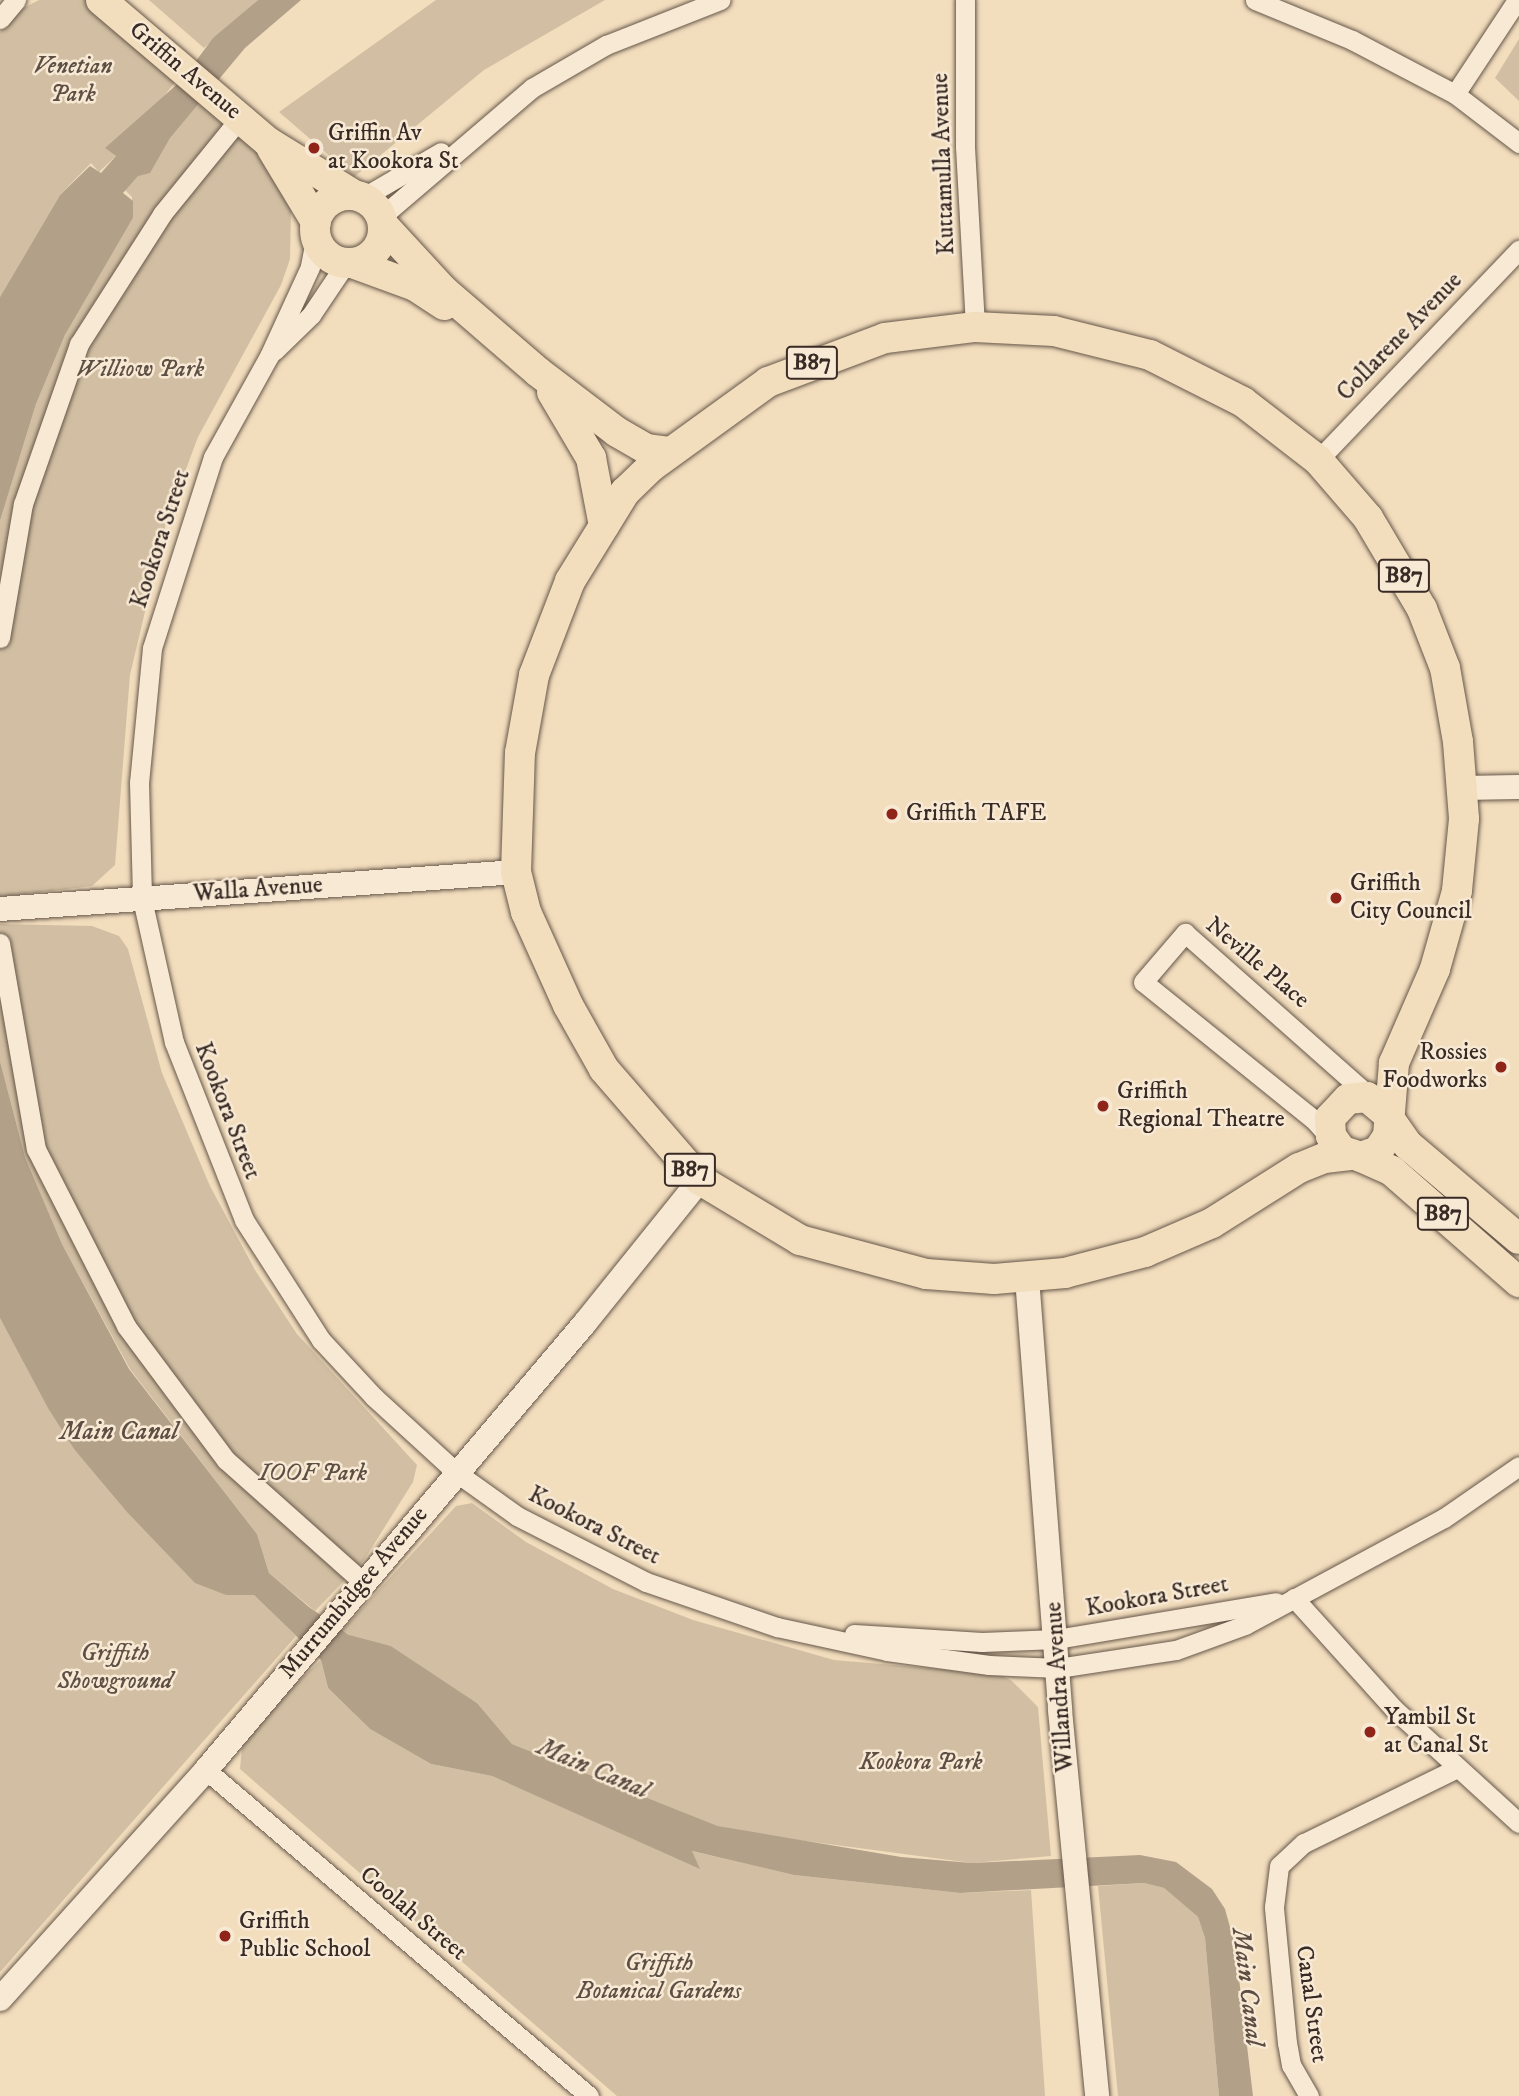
<!DOCTYPE html>
<style>
body{margin:0}
#map{position:relative;width:1519px;height:2096px;overflow:hidden;background:#f2ddbd;font-family:"IM FELL DW Pica",serif}
div>[style]{position:absolute}
.green>*{inset:0;background:#d2bfa3}
.water>*{inset:0;background:#b3a089}
.roads{filter:drop-shadow(0 0 2px #66574a) drop-shadow(0 0 2px #66574a)}
.minor>*{height:19px;margin:-9.5px;padding:0 9.5px;transform-origin:9.5px;border-radius:9.5px;background:#f7e9d4}
.tertiary>*{height:24px;margin:-12px;padding:0 12px;transform-origin:12px;border-radius:12px;background:#f7e9d4}
.primary>*{height:30px;margin:-15px;padding:0 15px;transform-origin:15px;border-radius:15px;background:#f2ddbd}
.primary>.ring{margin:-15px;padding:0;box-sizing:content-box;background:none;border:30px solid #f2ddbd;border-radius:50%}
.dots>*{width:19px;height:19px;translate:-50% -50%;box-sizing:border-box;border:4px solid #f7e9d4;border-radius:50%}
span{translate:-50% -50%;white-space:nowrap;text-align:center;line-height:1.15;-webkit-text-stroke:5px #f7e9d4;paint-order:stroke}
.shield-label span{padding:2px 5px;background:#f7e9d4;border:2px solid;border-radius:5px;-webkit-text-stroke-width:0}
.shield-label{font-size:23px;color:#382a24;font-weight:700}
.park-label{font-size:24px;color:#5e4f44;font-style:italic}
.street-label{font-size:24px;color:#382a24}
.poi-label{font-size:24px;color:#382a24}
.left{translate:0 -50%;text-align:left}
.right{translate:-100% -50%;text-align:right}
.water-label{font-size:26px;color:#5d4d42;font-style:italic}
</style>
<div id="map">
<div class="green">
<div style="clip-path:polygon(39px 0,89px 0,179px 76px,147px 120px,106px 148px,116px 156px,99px 172px,91px 163px,60px 195px,0 297px,0 32px,18px 11px)"></div>
<div style="clip-path:polygon(149px 0,258px 0,204px 48px)"></div>
<div style="clip-path:polygon(436px 0,605px 0,484px 70px,354px 177px,279px 112px)"></div>
<div style="clip-path:polygon(1519px 39px,1519px 101px,1495px 78px)"></div>
<div style="clip-path:polygon(200px 100px,277px 171px,291px 211px,290px 259px,281px 285px,198px 437px,166px 523px,130px 675px,115px 865px,92px 886px,0 897px,0 521px,36px 404px,65px 335px,133px 218px,132px 197px,124px 189px)"></div>
<div style="clip-path:polygon(0 924px,92px 926px,119px 936px,128px 949px,162px 1073px,210px 1186px,255px 1270px,297px 1334px,417px 1465px,413px 1482px,364px 1560px,315px 1611px,269px 1573px,257px 1534px,130px 1369px,62px 1244px,25px 1157px,0 1061px)"></div>
<div style="clip-path:polygon(0 1318px,74px 1449px,226px 1595px,254px 1595px,296px 1636px,0 1972px)"></div>
<div style="clip-path:polygon(472px 1503px,526px 1542px,613px 1589px,693px 1620px,834px 1660px,999px 1674px,1012px 1681px,1038px 1707px,1051px 1856px,972px 1863px,760px 1835px,718px 1826px,512px 1744px,477px 1703px,391px 1646px,354px 1638px,342px 1630px,456px 1506px)"></div>
<div style="clip-path:polygon(321px 1660px,328px 1688px,370px 1729px,431px 1764px,492px 1776px,699px 1868px,691px 1851px,794px 1875px,960px 1893px,1031px 1890px,1045px 2096px,617px 2096px,240px 1769px,242px 1747px,276px 1702px)"></div>
<div style="clip-path:polygon(1144px 1883px,1164px 1888px,1198px 1917px,1205px 1938px,1219px 2096px,1118px 2096px,1098px 1886px)"></div>
</div>
<div class="water">
<div style="clip-path:polygon(258px 0,301px 0,245px 48px,170px 138px,150px 173px,138px 176px,123px 193px,133px 201px,133px 218px,65px 335px,36px 404px,0 521px,0 297px,60px 195px,90px 166px,101px 173px,116px 156px,105px 148px,182px 80px,213px 38px)"></div>
<div style="clip-path:polygon(0 1061px,25px 1157px,62px 1244px,129px 1369px,257px 1534px,269px 1573px,309px 1607px,349px 1635px,391px 1646px,477px 1703px,512px 1744px,718px 1826px,901px 1857px,972px 1863px,1140px 1855px,1176px 1862px,1212px 1889px,1225px 1909px,1235px 1945px,1253px 2096px,1219px 2096px,1205px 1938px,1198px 1917px,1164px 1888px,1144px 1883px,960px 1893px,794px 1875px,692px 1851px,700px 1869px,492px 1776px,431px 1764px,370px 1729px,328px 1688px,321px 1660px,254px 1595px,226px 1595px,195px 1583px,127px 1512px,74px 1449px,48px 1408px,0 1318px)"></div>
</div>
<div class="roads">
<div class="minor">
<div style="left:965px;top:0;width:147px;rotate:90deg"></div>
<div style="left:965px;top:147px;width:180px;rotate:86.8deg"></div>
<div style="left:1255px;top:0;width:105px;rotate:22.4deg"></div>
<div style="left:1352px;top:40px;width:116px;rotate:27.7deg"></div>
<div style="left:1455px;top:94px;width:81px;rotate:37.4deg"></div>
<div style="left:0;top:19px;width:25px;rotate:-50deg"></div>
<div style="left:1455px;top:94px;width:113px;rotate:-56.6deg"></div>
<div style="left:362px;top:198px;width:91px;rotate:-30.2deg"></div>
<div style="left:381px;top:217px;width:199px;rotate:-40.5deg"></div>
<div style="left:532px;top:88px;width:86px;rotate:-30.2deg"></div>
<div style="left:606px;top:45px;width:123px;rotate:-21.5deg"></div>
<div style="left:316px;top:235px;width:33px;rotate:101deg"></div>
<div style="left:310px;top:267px;width:98px;rotate:114.7deg"></div>
<div style="left:269px;top:356px;width:115px;rotate:119deg"></div>
<div style="left:213px;top:457px;width:201px;rotate:107.7deg"></div>
<div style="left:152px;top:648px;width:135px;rotate:95.5deg"></div>
<div style="left:139px;top:782px;width:117px;rotate:88.5deg"></div>
<div style="left:142px;top:899px;width:147px;rotate:77.4deg"></div>
<div style="left:174px;top:1042px;width:191px;rotate:68.5deg"></div>
<div style="left:244px;top:1220px;width:143px;rotate:57.3deg"></div>
<div style="left:321px;top:1340px;width:78px;rotate:47.1deg"></div>
<div style="left:374px;top:1397px;width:113px;rotate:42.5deg"></div>
<div style="left:457px;top:1473px;width:74px;rotate:35.6deg"></div>
<div style="left:517px;top:1516px;width:145px;rotate:27.1deg"></div>
<div style="left:646px;top:1582px;width:139px;rotate:19deg"></div>
<div style="left:777px;top:1627px;width:113px;rotate:12.3deg"></div>
<div style="left:887px;top:1651px;width:103px;rotate:7.8deg"></div>
<div style="left:989px;top:1665px;width:69px;rotate:2.5deg"></div>
<div style="left:1058px;top:1668px;width:119px;rotate:-8.7deg"></div>
<div style="left:1176px;top:1650px;width:73px;rotate:-19.9deg"></div>
<div style="left:1245px;top:1625px;width:226px;rotate:-28.3deg"></div>
<div style="left:1444px;top:1518px;width:91px;rotate:-34.7deg"></div>
<div style="left:274px;top:351px;width:52px;rotate:-44.2deg"></div>
<div style="left:311px;top:315px;width:63px;rotate:-56.1deg"></div>
<div style="left:1318px;top:460px;width:291px;rotate:-46.3deg"></div>
<div style="left:0;top:638px;width:136px;rotate:-80.3deg"></div>
<div style="left:23px;top:504px;width:170px;rotate:-70.7deg"></div>
<div style="left:79px;top:344px;width:154px;rotate:-57.4deg"></div>
<div style="left:162px;top:214px;width:124px;rotate:-50.9deg"></div>
<div style="left:0;top:943px;width:209px;rotate:80.1deg"></div>
<div style="left:36px;top:1149px;width:199px;rotate:63deg"></div>
<div style="left:126px;top:1326px;width:167px;rotate:53.3deg"></div>
<div style="left:226px;top:1460px;width:183px;rotate:41.7deg"></div>
<div style="left:1333px;top:1141px;width:30px;rotate:-132deg"></div>
<div style="left:1313px;top:1119px;width:218px;rotate:-141.1deg"></div>
<div style="left:1143px;top:982px;width:65px;rotate:-49.4deg"></div>
<div style="left:1185px;top:933px;width:254px;rotate:41.5deg"></div>
<div style="left:1294px;top:1598px;width:149px;rotate:48deg"></div>
<div style="left:1394px;top:1709px;width:169px;rotate:42.4deg"></div>
<div style="left:854px;top:1634px;width:128px;rotate:3.6deg"></div>
<div style="left:982px;top:1642px;width:74px;rotate:-2.3deg"></div>
<div style="left:1056px;top:1639px;width:223px;rotate:-9.5deg"></div>
<div style="left:206px;top:1770px;width:503px;rotate:40.4deg"></div>
<div style="left:1309px;top:2096px;width:36px;rotate:-120deg"></div>
<div style="left:1291px;top:2065px;width:22px;rotate:-100deg"></div>
<div style="left:1287px;top:2043px;width:137px;rotate:-95.5deg"></div>
<div style="left:1274px;top:1907px;width:41px;rotate:-83deg"></div>
<div style="left:1279px;top:1866px;width:34px;rotate:-43deg"></div>
<div style="left:1304px;top:1843px;width:168px;rotate:-26.1deg"></div>
</div>
<div class="tertiary">
<div style="left:1462px;top:788px;width:57px;rotate:-1deg"></div>
<div style="left:0;top:909px;width:517px;rotate:-4.1deg"></div>
<div style="left:1027px;top:1278px;width:433px;rotate:85.6deg"></div>
<div style="left:1060px;top:1710px;width:388px;rotate:84.5deg"></div>
<div style="left:0;top:1999px;width:308px;rotate:-48deg"></div>
<div style="left:206px;top:1770px;width:586px;rotate:-49.71deg"></div>
<div style="left:585px;top:1323px;width:184px;rotate:-51.2deg"></div>
</div>
<div class="primary">
<div style="left:101px;top:0;width:219px;rotate:40.4deg"></div>
<div style="left:268px;top:142px;width:101px;rotate:31.6deg"></div>
<div style="left:272px;top:149px;width:85px;rotate:58.9deg"></div>
<div class="ring" style="left:315px;top:195px;width:38px;height:38px"></div>
<div style="left:383px;top:225px;width:88px;rotate:47.3deg"></div>
<div style="left:443px;top:290px;width:125px;rotate:40.8deg"></div>
<div style="left:538px;top:372px;width:99px;rotate:37.2deg"></div>
<div style="left:617px;top:432px;width:34px;rotate:30deg"></div>
<div style="left:646px;top:449px;width:25px;rotate:7deg"></div>
<div style="left:352px;top:263px;width:67px;rotate:20.1deg"></div>
<div style="left:415px;top:286px;width:35px;rotate:33deg"></div>
<div style="left:552px;top:392px;width:77px;rotate:59.4deg"></div>
<div style="left:591px;top:458px;width:69px;rotate:79.2deg"></div>
<div style="left:1389px;top:1118px;width:33px;rotate:55deg"></div>
<div style="left:1408px;top:1145px;width:145px;rotate:40.3deg"></div>
<div style="left:1350px;top:1155px;width:26px;rotate:173deg"></div>
<div style="left:1324px;top:1158px;width:27px;rotate:158deg"></div>
<div style="left:1299px;top:1168px;width:103px;rotate:147.7deg"></div>
<div style="left:1212px;top:1223px;width:73px;rotate:156.6deg"></div>
<div style="left:1145px;top:1252px;width:83px;rotate:165.3deg"></div>
<div style="left:1065px;top:1273px;width:71px;rotate:175.2deg"></div>
<div style="left:994px;top:1279px;width:68px;rotate:-175.8deg"></div>
<div style="left:926px;top:1274px;width:131px;rotate:-164.9deg"></div>
<div style="left:800px;top:1240px;width:117px;rotate:-149deg"></div>
<div style="left:700px;top:1180px;width:147px;rotate:-130.9deg"></div>
<div style="left:604px;top:1069px;width:73px;rotate:-119.4deg"></div>
<div style="left:568px;top:1005px;width:102px;rotate:-114.3deg"></div>
<div style="left:526px;top:912px;width:41px;rotate:-104deg"></div>
<div style="left:516px;top:872px;width:119px;rotate:-88.1deg"></div>
<div style="left:520px;top:753px;width:79px;rotate:-79.8deg"></div>
<div style="left:534px;top:675px;width:101px;rotate:-69deg"></div>
<div style="left:570px;top:581px;width:105px;rotate:-58.3deg"></div>
<div style="left:625px;top:492px;width:37px;rotate:-44deg"></div>
<div style="left:652px;top:466px;width:143px;rotate:-35.9deg"></div>
<div style="left:768px;top:382px;width:125px;rotate:-20.6deg"></div>
<div style="left:885px;top:338px;width:91px;rotate:-7deg"></div>
<div style="left:975px;top:327px;width:79px;rotate:2.9deg"></div>
<div style="left:1054px;top:331px;width:99px;rotate:14deg"></div>
<div style="left:1150px;top:355px;width:104px;rotate:26.8deg"></div>
<div style="left:1243px;top:402px;width:95px;rotate:37.7deg"></div>
<div style="left:1318px;top:460px;width:77px;rotate:49.2deg"></div>
<div style="left:1368px;top:518px;width:106px;rotate:59.3deg"></div>
<div style="left:1422px;top:609px;width:63px;rotate:68.7deg"></div>
<div style="left:1445px;top:668px;width:75px;rotate:80deg"></div>
<div style="left:1458px;top:742px;width:77px;rotate:85.5deg"></div>
<div style="left:1464px;top:819px;width:72px;rotate:95.6deg"></div>
<div style="left:1457px;top:891px;width:81px;rotate:105.8deg"></div>
<div style="left:1435px;top:969px;width:103px;rotate:113.6deg"></div>
<div style="left:1394px;top:1063px;width:73px;rotate:94.7deg"></div>
<div style="left:1388px;top:1136px;width:18px;rotate:124deg"></div>
<div style="left:1378px;top:1151px;width:18px;rotate:161deg"></div>
<div style="left:1361px;top:1157px;width:20px;rotate:-162deg"></div>
<div style="left:1342px;top:1151px;width:19px;rotate:-126deg"></div>
<div style="left:1331px;top:1136px;width:18px;rotate:-93deg"></div>
<div style="left:1330px;top:1118px;width:26px;rotate:-47deg"></div>
<div style="left:1348px;top:1099px;width:19px;rotate:-6deg"></div>
<div style="left:1367px;top:1097px;width:26px;rotate:40deg"></div>
<div style="left:1361px;top:1157px;width:34px;rotate:24deg"></div>
<div style="left:1392px;top:1171px;width:169px;rotate:41.2deg"></div>
</div>
</div>
<div class="dots">
<div style="left:314px;top:148px;background:#8f2418"></div>
<div style="left:892px;top:814px;background:#8f2418"></div>
<div style="left:1336px;top:898px;background:#8f2418"></div>
<div style="left:1501px;top:1067px;background:#8f2418"></div>
<div style="left:1103px;top:1106px;background:#8f2418"></div>
<div style="left:1370px;top:1732px;background:#8f2418"></div>
<div style="left:225px;top:1936px;background:#8f2418"></div>
</div>
<div class="shield-label">
<span style="left:812px;top:363px">B87</span>
<span style="left:1404px;top:576px">B87</span>
<span style="left:690px;top:1170px">B87</span>
<span style="left:1443px;top:1214px">B87</span>
</div>
<div class="park-label">
<span style="left:73px;top:81px">Venetian<br>Park</span>
<span style="left:140px;top:370px">Williow Park</span>
<span style="left:313px;top:1474px">IOOF Park</span>
<span style="left:115px;top:1668px">Griffith<br>Showground</span>
<span style="left:921px;top:1763px">Kookora Park</span>
<span style="left:659px;top:1978px">Griffith<br>Botanical Gardens</span>
</div>
<div class="street-label">
<span style="left:185px;top:71px;rotate:40deg">Griffin Avenue</span>
<span style="left:944px;top:164px;rotate:-92deg">Kuttamulla Avenue</span>
<span style="left:1400px;top:337px;rotate:-46deg">Collarene Avenue</span>
<span style="left:161px;top:539px;rotate:-72deg">Kookora Street</span>
<span style="left:258px;top:890px;rotate:-4deg">Walla Avenue</span>
<span style="left:1257px;top:963px;rotate:40deg">Neville Place</span>
<span style="left:227px;top:1111px;rotate:69deg">Kookora Street</span>
<span style="left:594px;top:1526px;rotate:27deg">Kookora Street</span>
<span style="left:354px;top:1593px;rotate:-50deg">Murrumbidgee Avenue</span>
<span style="left:1157px;top:1597px;rotate:-10deg">Kookora Street</span>
<span style="left:1060px;top:1687px;rotate:-94deg">Willandra Avenue</span>
<span style="left:413px;top:1914px;rotate:40deg">Coolah Street</span>
<span style="left:1311px;top:2004px;rotate:82deg">Canal Street</span>
</div>
<div class="poi-label">
<span class="left" style="left:328px;top:148px">Griffin Av<br>at Kookora St</span>
<span class="left" style="left:906px;top:814px">Griffith TAFE</span>
<span class="left" style="left:1350px;top:898px">Griffith<br>City Council</span>
<span class="right" style="left:1487px;top:1067px">Rossies<br>Foodworks</span>
<span class="left" style="left:1117px;top:1106px">Griffith<br>Regional Theatre</span>
<span class="left" style="left:1384px;top:1732px">Yambil St<br>at Canal St</span>
<span class="left" style="left:239px;top:1936px">Griffith<br>Public School</span>
</div>
<div class="water-label">
<span style="left:119px;top:1432px">Main Canal</span>
<span style="left:593px;top:1769px;rotate:23deg">Main Canal</span>
<span style="left:1247px;top:1987px;rotate:83deg">Main Canal</span>
</div>
</div>
